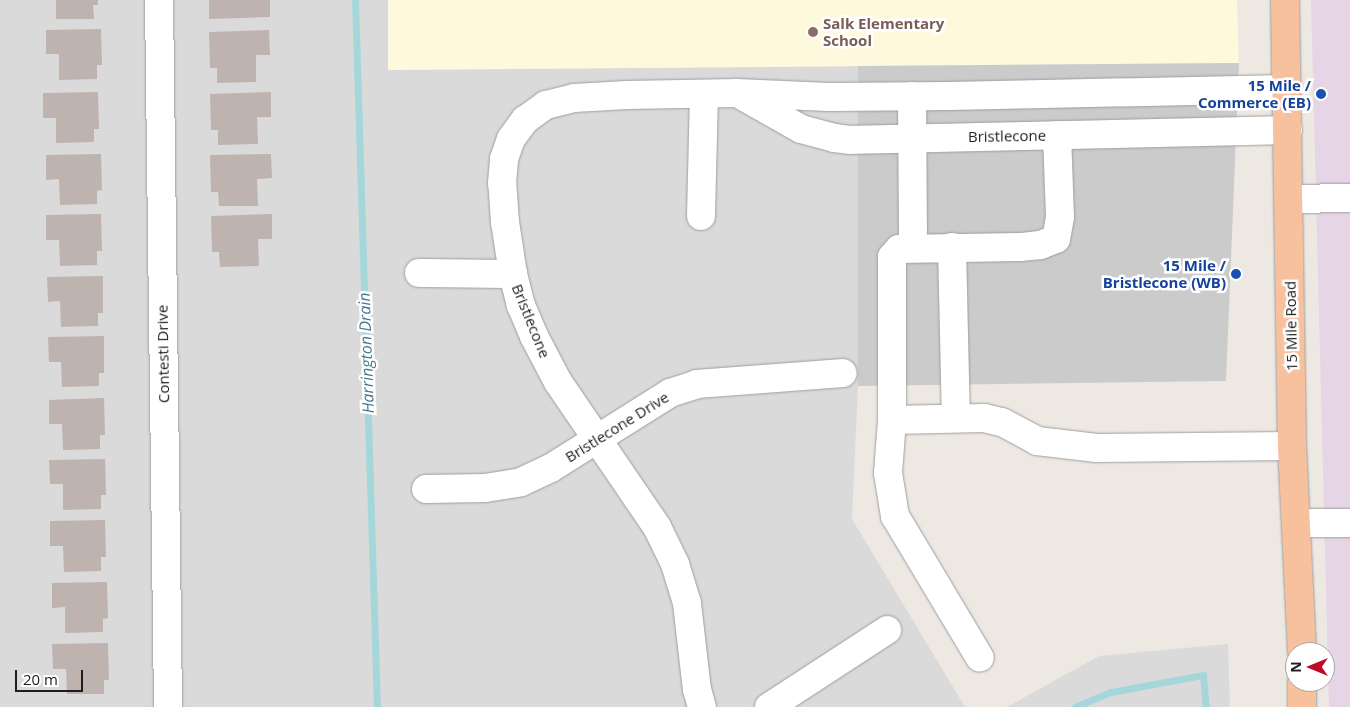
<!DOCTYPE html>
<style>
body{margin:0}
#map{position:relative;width:1350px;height:707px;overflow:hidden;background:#eee8e3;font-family:"Open Sans",sans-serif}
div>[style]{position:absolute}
.residential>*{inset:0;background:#dbdada}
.industrial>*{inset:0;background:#e6d5e6}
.education>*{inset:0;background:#fef8dc}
.religious>*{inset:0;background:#cbcbcb}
.stream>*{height:7px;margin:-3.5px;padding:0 3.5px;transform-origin:3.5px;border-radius:3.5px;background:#a5d7da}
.building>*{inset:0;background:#beb3af}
.roads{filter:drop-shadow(0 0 1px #9e9e9e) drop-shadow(0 0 1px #9e9e9e)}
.minor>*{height:28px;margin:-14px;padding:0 14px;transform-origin:14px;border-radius:14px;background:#fff}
.major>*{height:28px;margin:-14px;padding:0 14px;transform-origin:14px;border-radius:14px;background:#f8c19e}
.dots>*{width:14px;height:14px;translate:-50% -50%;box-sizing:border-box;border:2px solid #fff;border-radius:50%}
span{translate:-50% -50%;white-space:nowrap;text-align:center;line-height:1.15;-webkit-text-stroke:5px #fff;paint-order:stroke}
.education-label{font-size:15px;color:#785e54;font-weight:700}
.left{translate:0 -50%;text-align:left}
.transit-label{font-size:15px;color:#164399;font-weight:700}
.right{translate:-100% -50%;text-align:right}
.street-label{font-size:15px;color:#1d1d1d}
.water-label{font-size:16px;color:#447891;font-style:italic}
.north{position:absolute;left:1285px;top:642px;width:50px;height:50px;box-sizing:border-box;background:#fff;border:1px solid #a5a5a5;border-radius:50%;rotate:270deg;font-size:14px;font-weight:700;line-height:20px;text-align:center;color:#1d1d1d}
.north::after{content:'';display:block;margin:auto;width:18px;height:22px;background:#c10828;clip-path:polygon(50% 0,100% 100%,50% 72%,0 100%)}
.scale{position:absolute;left:15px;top:670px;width:68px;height:22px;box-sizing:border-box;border:2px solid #1d1d1d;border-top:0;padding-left:6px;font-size:15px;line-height:18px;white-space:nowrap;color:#1d1d1d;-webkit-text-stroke:4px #fff;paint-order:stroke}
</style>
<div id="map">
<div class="residential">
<div style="clip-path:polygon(0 0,388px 0,389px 70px,858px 66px,858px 386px,852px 519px,965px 707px,0 707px)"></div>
<div style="clip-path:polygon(1228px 644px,1230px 707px,1007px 707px,1099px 656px)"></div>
</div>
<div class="industrial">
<div style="clip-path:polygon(1311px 0,1350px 0,1350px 707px,1329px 707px)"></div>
</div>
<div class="education">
<div style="clip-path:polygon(388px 0,1237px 0,1239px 63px,388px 70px)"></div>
</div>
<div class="religious">
<div style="clip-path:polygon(1239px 63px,1226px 381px,858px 386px,858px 66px)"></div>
</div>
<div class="stream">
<div style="left:355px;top:0;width:707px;rotate:88.22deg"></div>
<div style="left:1075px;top:707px;width:39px;rotate:-23deg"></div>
<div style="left:1111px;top:692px;width:94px;rotate:-10.5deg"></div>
<div style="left:1203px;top:675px;width:32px;rotate:85deg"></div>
</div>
<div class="building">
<div style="clip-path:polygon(56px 0,98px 0,98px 5px,93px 5px,94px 19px,56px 19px)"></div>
<div style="clip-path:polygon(209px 0,270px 0,270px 17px,209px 19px)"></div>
<div style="clip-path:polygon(101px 29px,102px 65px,97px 65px,97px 79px,59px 80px,59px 54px,46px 54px,46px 30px)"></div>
<div style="clip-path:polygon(269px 30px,270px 55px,256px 55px,256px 82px,217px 83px,217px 68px,210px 68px,209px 32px)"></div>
<div style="clip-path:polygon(98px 92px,99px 129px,94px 129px,94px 142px,56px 143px,56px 118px,43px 118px,43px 93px)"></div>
<div style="clip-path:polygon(271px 92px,271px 117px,257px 117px,258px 144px,218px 145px,218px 130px,211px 130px,210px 94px)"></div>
<div style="clip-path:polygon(101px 154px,102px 190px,97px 191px,97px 204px,60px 205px,59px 179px,46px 180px,46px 155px)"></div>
<div style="clip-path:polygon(271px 154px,272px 178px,257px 179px,258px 206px,219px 206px,218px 192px,211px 192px,210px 155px)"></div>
<div style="clip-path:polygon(101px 214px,102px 251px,97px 251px,97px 265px,60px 266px,59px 240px,46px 240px,46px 215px)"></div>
<div style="clip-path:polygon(272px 214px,272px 239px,258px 239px,259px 266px,220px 267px,219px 252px,212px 252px,211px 216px)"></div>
<div style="clip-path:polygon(103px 276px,103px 313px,98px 313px,98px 326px,61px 327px,60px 301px,48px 302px,47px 277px)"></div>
<div style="clip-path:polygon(104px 336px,104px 373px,99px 373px,99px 386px,62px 387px,61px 362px,49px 362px,48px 337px)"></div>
<div style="clip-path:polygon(104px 398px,105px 435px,100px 435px,100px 449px,63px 450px,62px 424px,49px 424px,49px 400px)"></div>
<div style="clip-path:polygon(105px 459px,106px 495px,101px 495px,101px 509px,63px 510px,63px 484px,50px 484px,49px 460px)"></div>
<div style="clip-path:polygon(105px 520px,106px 557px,101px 557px,101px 571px,64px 572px,63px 546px,50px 546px,50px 521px)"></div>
<div style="clip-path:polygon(107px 582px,108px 618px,103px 619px,103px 632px,65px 633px,65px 607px,52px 608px,52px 583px)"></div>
<div style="clip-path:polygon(108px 643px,109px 680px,104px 680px,104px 694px,67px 694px,66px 669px,53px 669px,52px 644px)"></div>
</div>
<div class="roads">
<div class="minor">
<div style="left:159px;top:0;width:707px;rotate:89.27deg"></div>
<div style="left:741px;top:95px;width:69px;rotate:29.5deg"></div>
<div style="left:801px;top:129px;width:34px;rotate:15deg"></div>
<div style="left:834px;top:138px;width:16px;rotate:7deg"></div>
<div style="left:850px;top:140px;width:438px;rotate:-1.3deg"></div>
<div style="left:912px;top:96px;width:152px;rotate:89.6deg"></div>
<div style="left:1057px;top:135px;width:82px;rotate:87.9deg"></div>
<div style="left:1060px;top:217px;width:22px;rotate:100deg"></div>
<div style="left:1056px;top:239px;width:17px;rotate:159deg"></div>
<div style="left:1040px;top:245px;width:20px;rotate:174deg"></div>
<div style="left:1020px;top:247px;width:121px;rotate:179.1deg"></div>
<div style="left:899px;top:249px;width:11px;rotate:131deg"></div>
<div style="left:892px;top:257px;width:163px;rotate:90deg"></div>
<div style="left:892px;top:420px;width:92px;rotate:-1.2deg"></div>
<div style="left:984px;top:418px;width:18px;rotate:13deg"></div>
<div style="left:1002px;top:422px;width:40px;rotate:28deg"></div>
<div style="left:1037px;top:441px;width:60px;rotate:6.7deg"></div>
<div style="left:1097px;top:448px;width:195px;rotate:-0.6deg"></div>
<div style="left:1289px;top:199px;width:61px;rotate:-0.9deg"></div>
<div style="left:701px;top:216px;width:122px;rotate:-88.6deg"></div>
<div style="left:952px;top:247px;width:171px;rotate:88.7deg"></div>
<div style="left:419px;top:273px;width:94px;rotate:0.6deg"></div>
<div style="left:892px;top:420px;width:53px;rotate:94.3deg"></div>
<div style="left:888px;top:473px;width:44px;rotate:80.8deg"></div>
<div style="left:895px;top:516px;width:165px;rotate:59.1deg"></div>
<div style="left:426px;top:489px;width:59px;rotate:-1deg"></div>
<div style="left:485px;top:488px;width:36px;rotate:-9deg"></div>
<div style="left:521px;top:482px;width:33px;rotate:-25deg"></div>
<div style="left:551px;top:468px;width:141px;rotate:-32.2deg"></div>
<div style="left:670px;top:393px;width:28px;rotate:-18deg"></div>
<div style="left:697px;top:384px;width:146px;rotate:-4.3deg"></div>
<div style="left:1296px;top:523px;width:54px"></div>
<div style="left:702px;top:707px;width:18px;rotate:-106deg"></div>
<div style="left:697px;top:690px;width:88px;rotate:-96.6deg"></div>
<div style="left:687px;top:603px;width:41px;rotate:-107.1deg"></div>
<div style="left:675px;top:564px;width:41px;rotate:-115.9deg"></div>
<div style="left:657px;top:527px;width:176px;rotate:-124.3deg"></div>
<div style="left:558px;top:382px;width:52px;rotate:-117.6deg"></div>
<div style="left:534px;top:336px;width:33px;rotate:-113deg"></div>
<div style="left:521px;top:306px;width:33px;rotate:-104deg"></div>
<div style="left:513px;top:274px;width:53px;rotate:-98.7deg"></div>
<div style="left:505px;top:222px;width:39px;rotate:-94deg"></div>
<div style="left:502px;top:183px;width:24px;rotate:-85deg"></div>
<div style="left:504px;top:159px;width:21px;rotate:-71deg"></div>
<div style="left:511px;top:139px;width:24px;rotate:-54deg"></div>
<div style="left:525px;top:120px;width:26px;rotate:-36deg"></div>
<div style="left:546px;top:105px;width:29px;rotate:-14deg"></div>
<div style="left:574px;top:98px;width:53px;rotate:-3.2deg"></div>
<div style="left:627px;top:95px;width:110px;rotate:-1deg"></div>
<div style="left:737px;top:93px;width:92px;rotate:2.5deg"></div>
<div style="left:829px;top:97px;width:121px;rotate:-0.5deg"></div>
<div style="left:950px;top:96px;width:337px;rotate:-1.2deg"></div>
<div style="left:769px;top:707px;width:141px;rotate:-33.1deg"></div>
</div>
<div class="major">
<div style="left:1285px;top:0;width:446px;rotate:89.1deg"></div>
<div style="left:1292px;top:446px;width:206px;rotate:87.2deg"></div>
<div style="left:1302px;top:682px;width:25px;rotate:90deg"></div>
</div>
</div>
<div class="dots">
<div style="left:813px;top:32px;background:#8d6e63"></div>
<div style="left:1321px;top:94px;background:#1a4fb4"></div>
<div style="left:1236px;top:274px;background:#1a4fb4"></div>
</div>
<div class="education-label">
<span class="left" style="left:823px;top:32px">Salk Elementary<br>School</span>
</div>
<div class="transit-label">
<span class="right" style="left:1311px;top:94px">15 Mile /<br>Commerce (EB)</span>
<span class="right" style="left:1226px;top:274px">15 Mile /<br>Bristlecone (WB)</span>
</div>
<div class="street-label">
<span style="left:1007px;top:136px;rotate:-1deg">Bristlecone</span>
<span style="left:531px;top:321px;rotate:68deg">Bristlecone</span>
<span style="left:1291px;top:326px;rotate:-91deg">15 Mile Road</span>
<span style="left:163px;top:354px;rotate:-91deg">Contesti Drive</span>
<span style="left:617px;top:427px;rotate:-32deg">Bristlecone Drive</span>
</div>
<div class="water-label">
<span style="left:366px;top:353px;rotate:-92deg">Harrington Drain</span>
</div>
<div class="north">N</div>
<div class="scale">20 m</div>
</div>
